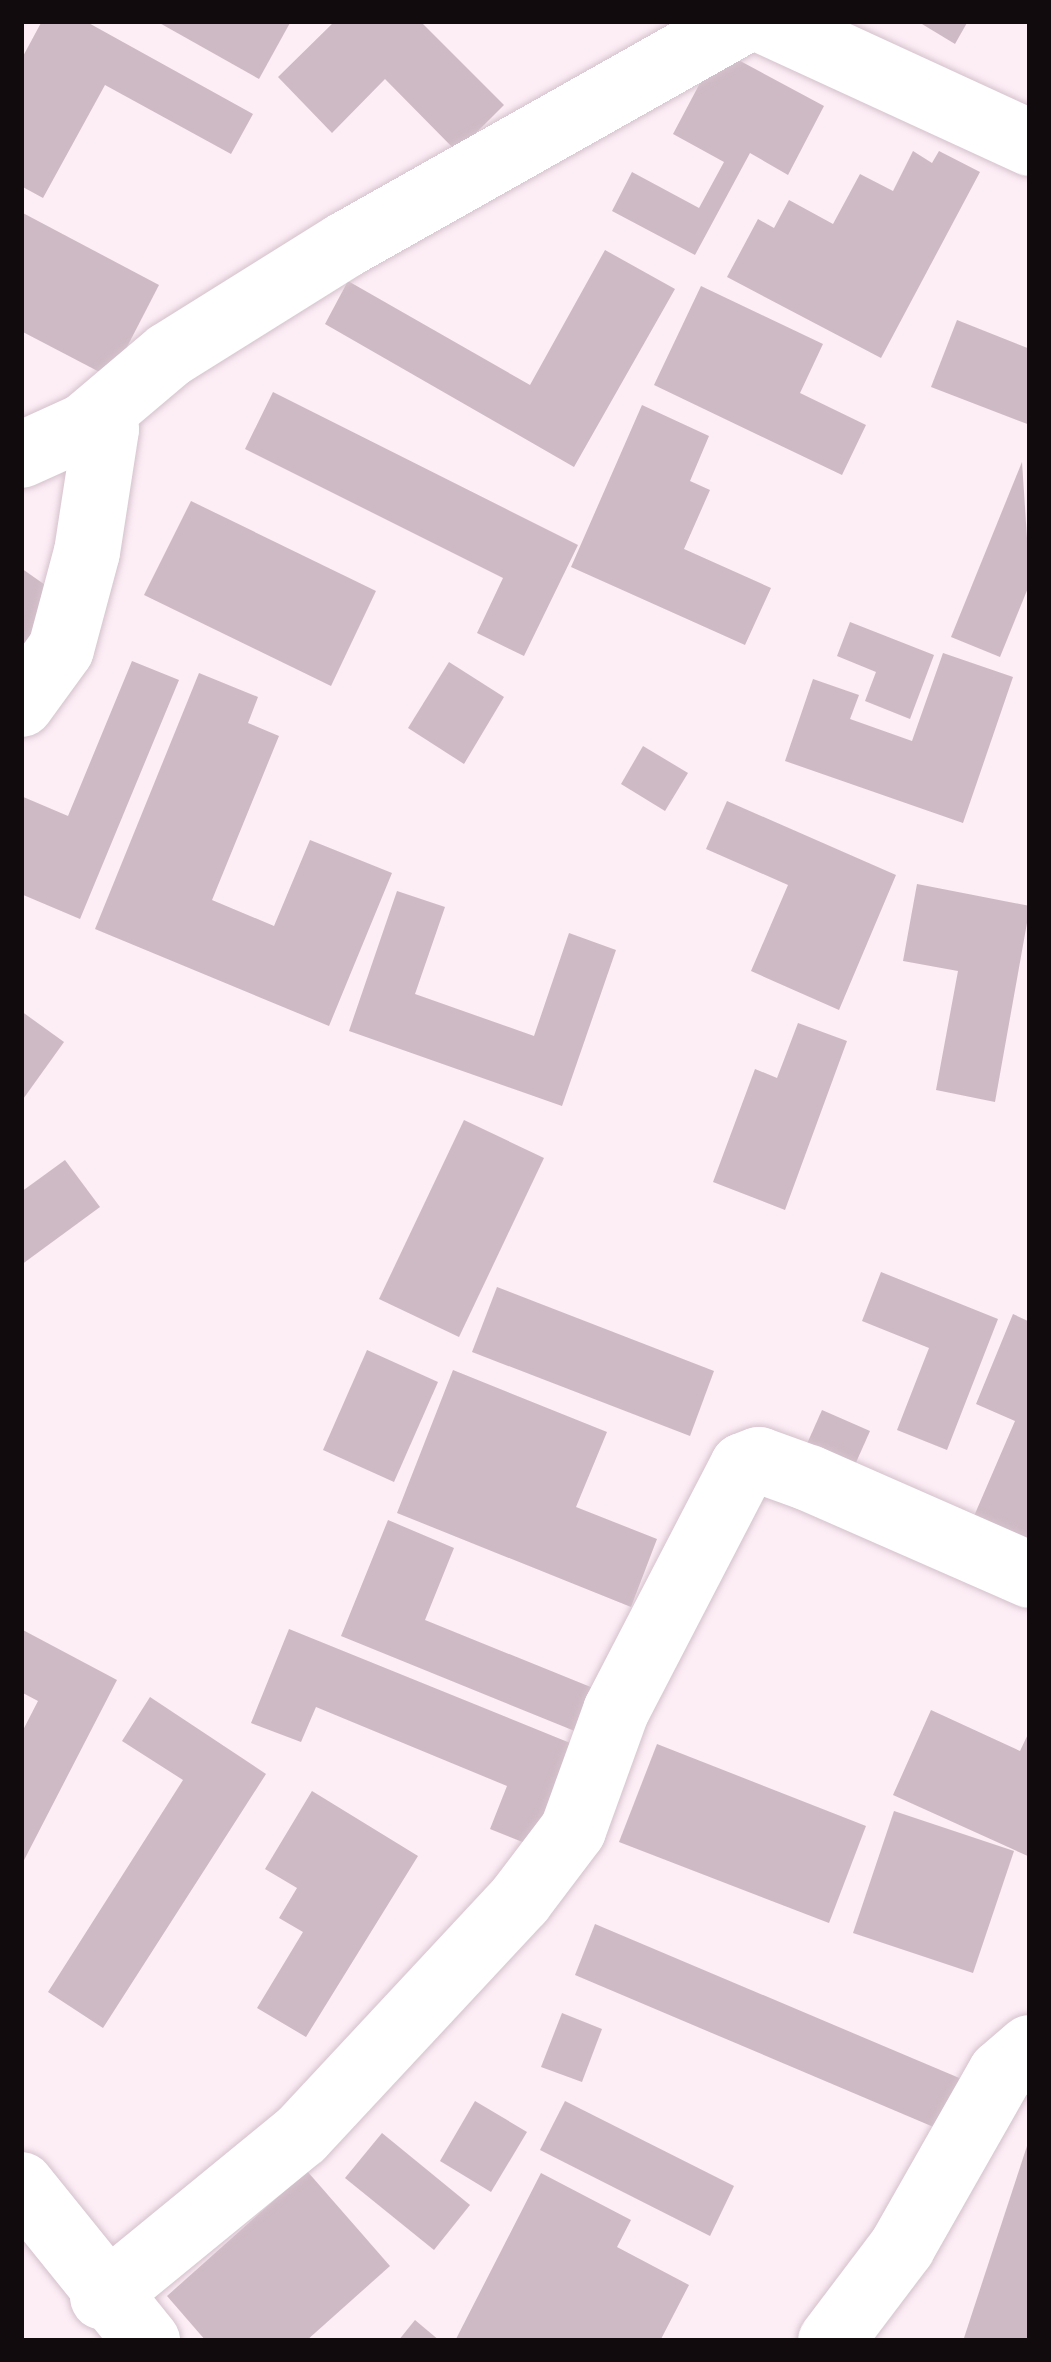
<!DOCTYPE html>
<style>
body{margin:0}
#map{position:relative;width:1051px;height:2362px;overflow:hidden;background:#fdedf5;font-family:"Playfair Display",serif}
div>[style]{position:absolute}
.building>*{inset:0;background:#cebac4}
.roads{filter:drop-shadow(0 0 3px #d4c1cb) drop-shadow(0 0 3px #d4c1cb)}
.minor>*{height:66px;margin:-33px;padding:0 33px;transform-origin:33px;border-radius:33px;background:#fff}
span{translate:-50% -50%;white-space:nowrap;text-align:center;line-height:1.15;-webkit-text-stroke:10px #fff;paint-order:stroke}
.frame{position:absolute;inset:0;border:24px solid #110b0e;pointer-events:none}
</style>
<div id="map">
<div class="building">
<div style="clip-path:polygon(42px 21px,85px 21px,253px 114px,231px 154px,105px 85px,43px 198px,21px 186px,21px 60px)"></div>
<div style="clip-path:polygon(156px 21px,291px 21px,259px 79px)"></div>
<div style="clip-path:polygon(335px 21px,420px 21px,504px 105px,457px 152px,385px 79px,332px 133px,278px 77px)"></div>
<div style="clip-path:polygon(917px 21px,968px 21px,955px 44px)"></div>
<div style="clip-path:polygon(718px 49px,824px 106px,788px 175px,750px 153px,695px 255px,612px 211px,632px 172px,699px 208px,724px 162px,673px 134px)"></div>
<div style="clip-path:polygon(913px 151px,932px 163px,939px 151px,980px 172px,881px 358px,727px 277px,758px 219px,774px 228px,789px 200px,833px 224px,860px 174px,893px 191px)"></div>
<div style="clip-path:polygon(21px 212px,159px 285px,111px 378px,21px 331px)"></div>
<div style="clip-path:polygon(605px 250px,675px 289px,574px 467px,325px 324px,348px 281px,530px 385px)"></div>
<div style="clip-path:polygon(701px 286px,823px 344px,800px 393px,866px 425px,842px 475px,654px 385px)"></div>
<div style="clip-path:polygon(957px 320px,1030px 349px,1030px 425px,931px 387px)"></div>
<div style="clip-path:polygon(273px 392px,578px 545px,524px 656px,477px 633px,503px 578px,245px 449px)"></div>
<div style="clip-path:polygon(642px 405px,709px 436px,690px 481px,710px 490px,684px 549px,771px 588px,745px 645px,571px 567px)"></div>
<div style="clip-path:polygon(1022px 462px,1030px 583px,1000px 657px,951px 637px)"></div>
<div style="clip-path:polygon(191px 501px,376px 591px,331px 686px,144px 595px)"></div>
<div style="clip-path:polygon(21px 568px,65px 599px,21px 660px)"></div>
<div style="clip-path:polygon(850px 622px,934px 655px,910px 719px,865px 701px,876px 672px,837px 656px)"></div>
<div style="clip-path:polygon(943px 653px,1013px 677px,963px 823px,785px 761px,813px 679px,859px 695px,850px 719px,912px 741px)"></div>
<div style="clip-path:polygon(132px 661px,179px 680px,80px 919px,21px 894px,21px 796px,68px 816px)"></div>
<div style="clip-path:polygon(449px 662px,504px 697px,464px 764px,408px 728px)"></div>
<div style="clip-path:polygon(199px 673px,258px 697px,248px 723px,279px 736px,212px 900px,274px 926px,310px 840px,392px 873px,329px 1026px,95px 929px)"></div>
<div style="clip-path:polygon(643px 746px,688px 773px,665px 811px,621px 784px)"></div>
<div style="clip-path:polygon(727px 801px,896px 875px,839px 1010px,751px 971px,788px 885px,706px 849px)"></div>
<div style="clip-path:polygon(917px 884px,1030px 906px,995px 1102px,936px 1090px,958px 971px,903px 961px)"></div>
<div style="clip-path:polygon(397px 891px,445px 907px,415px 994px,534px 1036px,569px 933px,616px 950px,562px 1106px,349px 1031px)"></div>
<div style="clip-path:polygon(21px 1011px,64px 1042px,21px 1102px)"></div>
<div style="clip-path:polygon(798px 1023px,847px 1041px,785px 1210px,713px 1182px,755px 1069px,777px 1078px)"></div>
<div style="clip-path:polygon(464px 1120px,544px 1158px,459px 1337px,379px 1299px)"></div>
<div style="clip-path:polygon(65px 1160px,100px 1207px,21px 1265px,21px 1192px)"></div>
<div style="clip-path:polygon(881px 1272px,998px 1319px,947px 1450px,897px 1430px,929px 1348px,862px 1321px)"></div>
<div style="clip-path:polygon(497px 1287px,714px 1371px,690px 1436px,472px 1352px)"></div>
<div style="clip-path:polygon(1013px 1314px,1030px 1322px,1030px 1557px,968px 1530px,1015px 1421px,976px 1404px)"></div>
<div style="clip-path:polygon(367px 1350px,438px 1382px,394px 1482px,323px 1450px)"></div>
<div style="clip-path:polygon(453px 1370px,607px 1432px,576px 1507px,657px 1539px,631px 1607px,397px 1513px)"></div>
<div style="clip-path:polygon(822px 1410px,870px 1431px,846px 1485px,798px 1464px)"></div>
<div style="clip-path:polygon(388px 1520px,454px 1548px,425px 1620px,603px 1692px,587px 1736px,341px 1636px)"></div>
<div style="clip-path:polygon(21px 1629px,117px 1680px,21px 1866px,21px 1734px,38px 1701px,21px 1692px)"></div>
<div style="clip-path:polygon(289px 1629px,585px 1749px,545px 1851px,490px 1829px,507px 1786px,316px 1707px,301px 1742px,251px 1723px)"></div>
<div style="clip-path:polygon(150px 1697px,266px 1774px,103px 2028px,48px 1992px,183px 1780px,122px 1741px)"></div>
<div style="clip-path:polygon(931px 1710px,1020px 1751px,1030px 1730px,1030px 1857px,893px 1795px)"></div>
<div style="clip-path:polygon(657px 1744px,866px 1826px,829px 1923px,619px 1842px)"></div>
<div style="clip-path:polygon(312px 1791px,418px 1856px,306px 2037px,257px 2008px,303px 1932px,279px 1918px,297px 1888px,265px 1869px)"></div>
<div style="clip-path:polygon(894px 1811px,1014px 1851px,973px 1973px,853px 1933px)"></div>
<div style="clip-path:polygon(595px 1924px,964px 2080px,943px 2131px,575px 1975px)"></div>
<div style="clip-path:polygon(562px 2013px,602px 2029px,582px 2082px,541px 2067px)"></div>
<div style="clip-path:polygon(475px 2101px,527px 2132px,491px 2192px,440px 2161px)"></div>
<div style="clip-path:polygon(565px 2101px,734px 2186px,710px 2236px,540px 2150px)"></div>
<div style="clip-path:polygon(382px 2133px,470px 2205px,434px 2250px,345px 2178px)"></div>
<div style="clip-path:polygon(1029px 2140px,1030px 2341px,963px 2341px)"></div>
<div style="clip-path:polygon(307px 2171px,390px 2266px,306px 2341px,206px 2341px,167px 2296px)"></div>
<div style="clip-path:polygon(541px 2173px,631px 2220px,617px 2247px,689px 2285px,660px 2341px,456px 2339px)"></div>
<div style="clip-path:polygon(415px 2320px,440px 2341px,398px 2341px)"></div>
</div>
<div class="roads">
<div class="minor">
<div style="left:765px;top:21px;width:292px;rotate:24.7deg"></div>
<div style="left:21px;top:455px;width:70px;rotate:-24.4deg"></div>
<div style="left:85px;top:426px;width:110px;rotate:-40.2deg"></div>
<div style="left:169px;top:355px;width:208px;rotate:-32deg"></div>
<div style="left:345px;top:245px;width:456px;rotate:-29.4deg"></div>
<div style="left:21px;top:704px;width:68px;rotate:-54deg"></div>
<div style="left:61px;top:649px;width:100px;rotate:-75deg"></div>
<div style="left:87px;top:552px;width:124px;rotate:-81.2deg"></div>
<div style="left:106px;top:429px;width:21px;rotate:-172deg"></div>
<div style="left:21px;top:2185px;width:201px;rotate:51.1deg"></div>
<div style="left:103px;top:2297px;width:256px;rotate:-39.3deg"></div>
<div style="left:301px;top:2135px;width:321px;rotate:-47deg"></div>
<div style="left:520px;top:1900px;width:88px;rotate:-52.9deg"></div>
<div style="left:573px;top:1830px;width:127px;rotate:-70.1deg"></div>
<div style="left:616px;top:1711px;width:276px;rotate:-62.6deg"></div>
<div style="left:743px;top:1466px;width:17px;rotate:-21deg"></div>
<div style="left:759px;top:1460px;width:53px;rotate:19.8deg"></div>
<div style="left:809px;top:1478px;width:241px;rotate:23.7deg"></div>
<div style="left:831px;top:2341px;width:118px;rotate:-52.9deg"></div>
<div style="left:902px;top:2247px;width:200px;rotate:-60.4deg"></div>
<div style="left:1001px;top:2073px;width:38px;rotate:-41deg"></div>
</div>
</div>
<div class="frame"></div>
</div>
